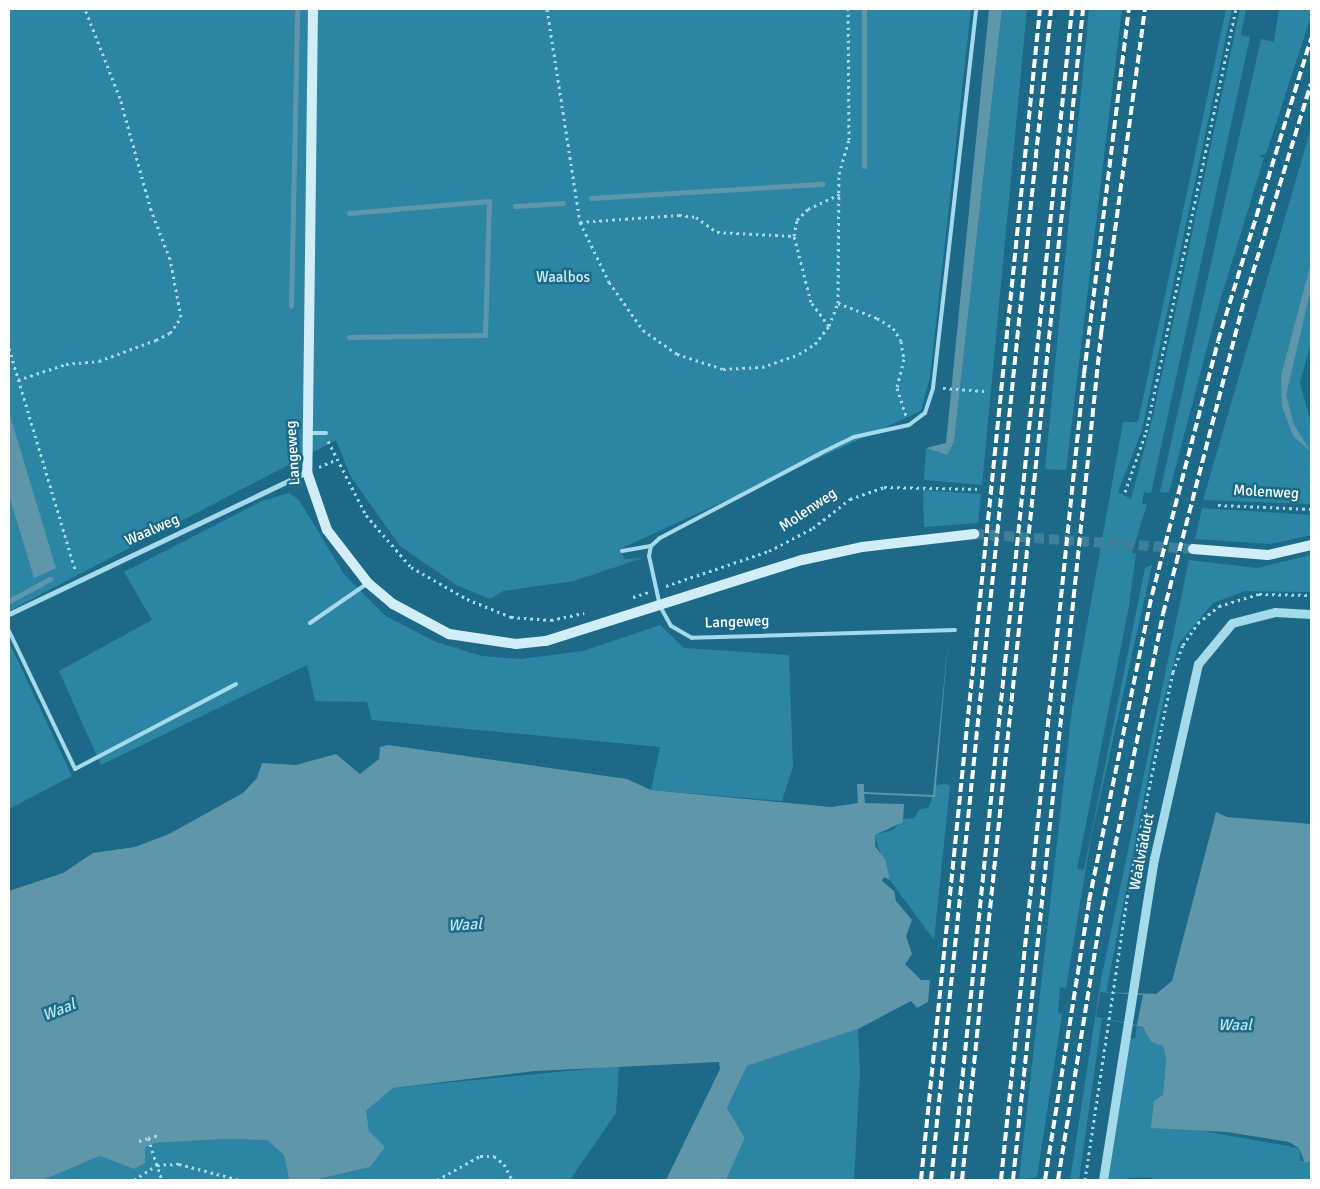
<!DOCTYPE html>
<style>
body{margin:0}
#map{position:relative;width:1320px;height:1189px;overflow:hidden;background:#1c6a87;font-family:Signika,sans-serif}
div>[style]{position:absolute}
.green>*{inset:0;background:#2d85a4}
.water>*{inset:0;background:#5f96aa}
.pier>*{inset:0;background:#1c6a87}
.stream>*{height:5px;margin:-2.5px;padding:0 2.5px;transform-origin:2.5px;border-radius:2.5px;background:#5f96aa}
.secondary-tunnel>*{height:10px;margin-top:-5px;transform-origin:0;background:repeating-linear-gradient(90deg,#3e8099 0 10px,transparent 0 15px)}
.path>*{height:3px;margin-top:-1.5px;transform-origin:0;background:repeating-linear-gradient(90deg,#a5daeb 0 2.5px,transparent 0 6.5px)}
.service>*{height:4px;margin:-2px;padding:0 2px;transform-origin:2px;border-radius:2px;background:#a5daeb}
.minor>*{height:5px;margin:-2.5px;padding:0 2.5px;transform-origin:2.5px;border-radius:2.5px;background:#a5daeb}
.tertiary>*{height:9px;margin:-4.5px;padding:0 4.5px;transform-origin:4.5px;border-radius:4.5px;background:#a5daeb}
.secondary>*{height:10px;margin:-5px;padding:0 5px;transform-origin:5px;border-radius:5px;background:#d1eef8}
.rail>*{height:4px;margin-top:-2px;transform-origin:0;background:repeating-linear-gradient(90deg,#fff 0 9px,transparent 0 13px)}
span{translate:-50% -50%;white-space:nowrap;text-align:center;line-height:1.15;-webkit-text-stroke:5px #1c6a87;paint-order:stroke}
.park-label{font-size:15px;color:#caedf8}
.street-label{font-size:15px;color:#fff}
.water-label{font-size:16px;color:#b9e5f4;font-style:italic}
.frame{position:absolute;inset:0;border:10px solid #fff;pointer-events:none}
</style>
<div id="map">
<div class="green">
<div style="clip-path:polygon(9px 9px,971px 9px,930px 377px,921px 411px,620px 549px,624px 559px,643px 558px,574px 581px,503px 591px,490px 599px,458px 586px,400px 546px,351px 477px,336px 440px,9px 611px)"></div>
<div style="clip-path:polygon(1002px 9px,1027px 9px,982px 485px,924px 480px,926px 448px,946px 455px,954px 442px)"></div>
<div style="clip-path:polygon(1089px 9px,1122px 9px,1066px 470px,1045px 469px)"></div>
<div style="clip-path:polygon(1226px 9px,1232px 9px,1142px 430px,1118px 492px,1131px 499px,1153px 416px,1240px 9px,1246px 9px,1241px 35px,1250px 37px,1151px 493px,1144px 492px,1142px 504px,1147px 504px,1132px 553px,1136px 554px,1129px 606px,1077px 869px,1084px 870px,1145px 568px,1152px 565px,1091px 838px,1066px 988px,1060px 987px,1058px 1013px,1062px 1014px,1037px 1177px,1019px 1180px,1072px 709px,1123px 422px,1138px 422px)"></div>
<div style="clip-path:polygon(1279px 9px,1311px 9px,1311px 16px,1266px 154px,1259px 156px,1264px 158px,1216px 314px,1169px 492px,1164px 493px,1160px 492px,1261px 39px,1274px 42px)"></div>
<div style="clip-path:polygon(1311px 128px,1311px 342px,1300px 383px,1311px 423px,1311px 504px,1203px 500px)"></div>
<div style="clip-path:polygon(923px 490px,981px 494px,978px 523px,924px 527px)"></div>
<div style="clip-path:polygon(289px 493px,299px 500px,344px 574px,384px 615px,436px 642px,482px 656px,521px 659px,583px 651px,660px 625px,684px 648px,789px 655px,793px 767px,782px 801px,651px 790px,660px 747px,372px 720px,367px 702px,315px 701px,307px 665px,101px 765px,59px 671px,152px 620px,124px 572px,262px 501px)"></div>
<div style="clip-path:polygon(1202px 508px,1311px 515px,1311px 535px,1271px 544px,1195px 539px)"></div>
<div style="clip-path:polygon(1311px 555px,1311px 592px,1245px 591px,1213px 603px,1179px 643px,1160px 715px,1106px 993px,1100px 992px,1097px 1017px,1102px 1018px,1079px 1180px,1070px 1180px,1101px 979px,1189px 560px,1257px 568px)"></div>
<div style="clip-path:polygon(9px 642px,72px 776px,9px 809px)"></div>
<div style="clip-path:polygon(945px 784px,950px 786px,934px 940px,890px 880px,874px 835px,893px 830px,904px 819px,914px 818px,919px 810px,929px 807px,936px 785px)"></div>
<div style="clip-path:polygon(1137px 1025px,1146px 1029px,1151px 1042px,1163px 1046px,1166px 1058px,1163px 1095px,1157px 1101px,1198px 1130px,1299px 1148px,1301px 1161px,1311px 1161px,1311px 1180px,1153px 1180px,1152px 1177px,1107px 1180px,1130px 1038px,1135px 1039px)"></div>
<div style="clip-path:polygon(858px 1029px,860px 1071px,854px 1180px,726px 1180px,745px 1138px,727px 1108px,747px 1066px)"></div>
<div style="clip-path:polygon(619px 1066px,616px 1113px,570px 1180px,315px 1180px,370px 1167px,366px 1111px,393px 1088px)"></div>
<div style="clip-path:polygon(223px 1139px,267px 1140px,284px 1155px,289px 1180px,43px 1180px,100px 1156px,134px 1169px,144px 1147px,155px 1143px)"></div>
</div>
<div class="water">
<div style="clip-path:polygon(989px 9px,1002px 9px,954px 442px,947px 455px,926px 448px,946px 443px)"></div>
<div style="clip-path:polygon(1311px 263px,1311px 289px,1286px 395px,1294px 425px,1311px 452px,1293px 436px,1282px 406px,1281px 376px)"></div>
<div style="clip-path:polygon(9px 412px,56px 568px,34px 578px,9px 495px)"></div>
<div style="clip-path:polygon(948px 641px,935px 797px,864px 794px,865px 803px,904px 804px,903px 822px,875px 835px,875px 846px,885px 859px,890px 880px,884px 877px,882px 881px,894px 891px,896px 901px,912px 920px,906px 936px,912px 954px,905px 964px,921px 980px,930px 980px,928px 1002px,917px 1008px,911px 1001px,858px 1029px,747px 1066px,727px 1108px,745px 1138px,726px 1180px,666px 1180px,720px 1069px,719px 1062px,535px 1071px,393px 1088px,366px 1111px,369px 1131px,385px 1147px,370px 1167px,315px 1180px,289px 1180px,284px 1155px,267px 1140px,223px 1139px,155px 1143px,145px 1147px,145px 1163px,134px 1169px,100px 1156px,43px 1180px,9px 1180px,9px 891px,63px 873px,93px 853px,135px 847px,169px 834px,243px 793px,257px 778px,262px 763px,296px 765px,336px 754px,360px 774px,379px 759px,380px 747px,388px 745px,627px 779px,651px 790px,831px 807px,858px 803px,857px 784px,864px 784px,864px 792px,933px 795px)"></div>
<div style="clip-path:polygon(1216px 812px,1227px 817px,1311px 824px,1311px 1161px,1305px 1163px,1299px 1148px,1289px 1142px,1227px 1132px,1151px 1128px,1154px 1101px,1163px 1095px,1166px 1058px,1163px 1046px,1151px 1042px,1143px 1027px,1096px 1017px,1100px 992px,1156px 994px,1172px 981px)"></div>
</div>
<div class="pier">
<div style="clip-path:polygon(1100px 992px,1143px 995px,1137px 1025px,1096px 1017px)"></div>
</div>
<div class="stream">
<div style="left:864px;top:9px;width:157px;rotate:90deg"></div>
<div style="left:591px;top:198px;width:232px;rotate:-3.5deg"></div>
<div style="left:515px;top:206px;width:48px;rotate:-3.6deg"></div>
<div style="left:349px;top:213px;width:141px;rotate:-4.9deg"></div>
<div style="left:489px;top:201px;width:134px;rotate:91.7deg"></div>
<div style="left:485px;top:335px;width:136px;rotate:179.2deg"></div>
<div style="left:291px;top:306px;width:297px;rotate:-88.8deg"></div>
<div style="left:9px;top:601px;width:47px;rotate:-28.2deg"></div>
</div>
<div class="secondary-tunnel">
<div style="left:974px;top:534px;width:220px;rotate:3.9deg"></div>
</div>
<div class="path">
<div style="left:547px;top:9px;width:216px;rotate:81.2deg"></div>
<div style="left:580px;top:222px;width:67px;rotate:64.2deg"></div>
<div style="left:609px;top:282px;width:59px;rotate:54.7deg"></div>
<div style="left:643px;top:330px;width:42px;rotate:35.2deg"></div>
<div style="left:677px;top:354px;width:48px;rotate:18.1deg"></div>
<div style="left:723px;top:369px;width:39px;rotate:-3deg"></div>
<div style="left:762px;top:367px;width:39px;rotate:-19deg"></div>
<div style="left:799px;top:354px;width:19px;rotate:-32deg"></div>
<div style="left:815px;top:344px;width:23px;rotate:-52deg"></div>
<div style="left:829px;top:326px;width:25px;rotate:-69deg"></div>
<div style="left:838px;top:303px;width:129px;rotate:-89.6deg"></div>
<div style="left:839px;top:174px;width:35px;rotate:-74deg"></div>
<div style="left:849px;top:140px;width:131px;rotate:-90.4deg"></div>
<div style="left:580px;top:222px;width:99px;rotate:-4deg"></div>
<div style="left:679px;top:215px;width:17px;rotate:7deg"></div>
<div style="left:696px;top:217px;width:26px;rotate:36deg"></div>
<div style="left:717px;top:232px;width:77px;rotate:3deg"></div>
<div style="left:838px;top:303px;width:42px;rotate:21deg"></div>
<div style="left:877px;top:318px;width:19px;rotate:32deg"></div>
<div style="left:893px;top:328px;width:15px;rotate:58deg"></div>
<div style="left:901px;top:341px;width:18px;rotate:81deg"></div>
<div style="left:904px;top:359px;width:30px;rotate:104deg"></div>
<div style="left:897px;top:388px;width:29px;rotate:72deg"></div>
<div style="left:829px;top:326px;width:30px;rotate:-127deg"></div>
<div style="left:811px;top:302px;width:68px;rotate:-104.4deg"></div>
<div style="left:794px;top:236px;width:16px;rotate:-79deg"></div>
<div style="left:797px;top:220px;width:16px;rotate:-45deg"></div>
<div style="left:808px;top:209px;width:35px;rotate:-25deg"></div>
<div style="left:9px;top:348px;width:232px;rotate:73.4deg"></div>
<div style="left:18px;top:380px;width:51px;rotate:-18.4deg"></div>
<div style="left:66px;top:364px;width:33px;rotate:-5deg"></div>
<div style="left:99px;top:361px;width:61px;rotate:-20.2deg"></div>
<div style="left:156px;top:340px;width:16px;rotate:-27deg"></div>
<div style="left:170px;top:333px;width:19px;rotate:-55deg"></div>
<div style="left:181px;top:317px;width:59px;rotate:-100.7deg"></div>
<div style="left:170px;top:259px;width:53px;rotate:-111.2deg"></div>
<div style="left:151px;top:210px;width:116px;rotate:-105.5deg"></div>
<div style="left:120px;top:98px;width:96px;rotate:-111.5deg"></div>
<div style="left:943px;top:388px;width:42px;rotate:4.1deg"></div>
<div style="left:328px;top:441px;width:83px;rotate:62.8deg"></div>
<div style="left:366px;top:515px;width:69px;rotate:49.1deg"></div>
<div style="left:411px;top:567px;width:64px;rotate:29.7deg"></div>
<div style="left:467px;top:599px;width:48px;rotate:22.2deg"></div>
<div style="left:511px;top:617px;width:40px;rotate:4.3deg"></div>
<div style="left:551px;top:620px;width:34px;rotate:-12deg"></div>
<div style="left:319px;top:467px;width:17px;rotate:-24deg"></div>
<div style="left:1125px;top:492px;width:64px;rotate:-70.7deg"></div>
<div style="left:1146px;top:432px;width:432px;rotate:-78deg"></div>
<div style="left:1218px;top:505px;width:93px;rotate:2.5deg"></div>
<div style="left:666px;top:586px;width:109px;rotate:-18.8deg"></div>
<div style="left:769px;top:551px;width:50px;rotate:-27.6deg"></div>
<div style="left:813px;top:528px;width:47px;rotate:-38.1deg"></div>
<div style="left:850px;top:499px;width:36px;rotate:-19deg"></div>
<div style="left:884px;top:487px;width:97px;rotate:1.2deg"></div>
<div style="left:633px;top:597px;width:16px;rotate:-18deg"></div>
<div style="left:148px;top:1138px;width:11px;rotate:-15deg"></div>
<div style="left:139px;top:1141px;width:9px;rotate:-18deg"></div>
<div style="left:148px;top:1138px;width:44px;rotate:71.6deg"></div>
<div style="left:134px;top:1180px;width:27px;rotate:-33deg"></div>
<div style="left:157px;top:1165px;width:22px;rotate:-3deg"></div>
<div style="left:179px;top:1164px;width:63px;rotate:14.7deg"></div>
<div style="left:437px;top:1180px;width:49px;rotate:-29.2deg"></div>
<div style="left:480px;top:1156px;width:14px"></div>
<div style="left:494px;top:1156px;width:13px;rotate:39deg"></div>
<div style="left:504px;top:1164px;width:18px;rotate:63deg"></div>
<div style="left:1085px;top:1180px;width:292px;rotate:-81.5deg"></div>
<div style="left:1128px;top:891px;width:224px;rotate:-78.4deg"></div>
<div style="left:1173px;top:672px;width:29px;rotate:-70deg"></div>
<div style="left:1183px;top:645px;width:27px;rotate:-56deg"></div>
<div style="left:1198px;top:623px;width:27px;rotate:-39deg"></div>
<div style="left:1219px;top:606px;width:42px;rotate:-16.7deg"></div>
<div style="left:1259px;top:594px;width:52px;rotate:1.1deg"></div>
</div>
<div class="service">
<div style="left:308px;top:433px;width:18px"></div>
<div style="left:622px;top:551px;width:29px;rotate:-10deg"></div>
<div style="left:310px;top:623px;width:70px;rotate:-34.6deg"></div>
<div style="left:955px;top:630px;width:263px;rotate:178.3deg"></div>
<div style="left:692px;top:638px;width:24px;rotate:-150deg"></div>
<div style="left:671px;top:626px;width:23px;rotate:-119deg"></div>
<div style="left:660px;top:606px;width:51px;rotate:-102.4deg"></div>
<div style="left:649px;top:556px;width:10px;rotate:-79deg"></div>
<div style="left:651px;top:546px;width:12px;rotate:-42deg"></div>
<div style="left:660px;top:538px;width:182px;rotate:-27.8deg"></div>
<div style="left:821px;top:453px;width:37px;rotate:-26deg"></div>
<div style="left:854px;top:437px;width:56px;rotate:-12.3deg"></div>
<div style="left:909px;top:425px;width:20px;rotate:-37deg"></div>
<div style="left:925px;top:413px;width:26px;rotate:-72deg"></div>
<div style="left:933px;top:388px;width:381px;rotate:-83.5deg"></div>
<div style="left:9px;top:631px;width:153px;rotate:64.4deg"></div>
<div style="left:75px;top:769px;width:182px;rotate:-27.8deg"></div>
</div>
<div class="minor">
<div style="left:9px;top:614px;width:330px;rotate:-25.5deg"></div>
</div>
<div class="tertiary">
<div style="left:1103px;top:1180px;width:325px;rotate:-81deg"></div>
<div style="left:1154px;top:859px;width:200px;rotate:-77.3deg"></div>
<div style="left:1198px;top:664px;width:53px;rotate:-50.3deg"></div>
<div style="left:1232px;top:623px;width:44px;rotate:-14.3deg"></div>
<div style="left:1275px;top:612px;width:36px;rotate:3deg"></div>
</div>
<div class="secondary">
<div style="left:313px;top:9px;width:463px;rotate:90.7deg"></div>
<div style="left:307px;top:472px;width:61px;rotate:71deg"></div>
<div style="left:327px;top:530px;width:67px;rotate:52.3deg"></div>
<div style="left:368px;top:583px;width:33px;rotate:40deg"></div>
<div style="left:393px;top:604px;width:64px;rotate:28.2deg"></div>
<div style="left:449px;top:634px;width:68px;rotate:8.5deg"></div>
<div style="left:516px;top:644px;width:30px;rotate:-6deg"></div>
<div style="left:546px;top:641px;width:269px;rotate:-17.6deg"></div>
<div style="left:802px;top:560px;width:61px;rotate:-12.2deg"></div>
<div style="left:862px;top:547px;width:113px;rotate:-6.6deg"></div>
<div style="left:1193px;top:549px;width:75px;rotate:4.6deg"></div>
<div style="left:1268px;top:555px;width:44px;rotate:-13.1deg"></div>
</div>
<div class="rail">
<div style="left:921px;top:1180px;width:1177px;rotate:-84.2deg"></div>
<div style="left:931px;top:1180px;width:1177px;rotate:-84.15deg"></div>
<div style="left:952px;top:1180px;width:1177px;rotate:-84.15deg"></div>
<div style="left:962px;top:1180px;width:1177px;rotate:-84.1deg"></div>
<div style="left:1001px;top:1180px;width:810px;rotate:-84.12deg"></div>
<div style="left:1084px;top:374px;width:368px;rotate:-83deg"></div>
<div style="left:1013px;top:1180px;width:851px;rotate:-84.06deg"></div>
<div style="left:1101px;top:334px;width:328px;rotate:-82.3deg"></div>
<div style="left:1045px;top:1180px;width:282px;rotate:-81deg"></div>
<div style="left:1089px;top:901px;width:312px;rotate:-78.4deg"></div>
<div style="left:1152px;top:595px;width:262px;rotate:-75.4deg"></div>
<div style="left:1218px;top:341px;width:317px;rotate:-72.9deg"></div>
<div style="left:1058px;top:1180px;width:275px;rotate:-80.8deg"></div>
<div style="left:1102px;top:909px;width:301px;rotate:-78.3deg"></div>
<div style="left:1163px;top:614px;width:326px;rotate:-75.5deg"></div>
<div style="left:1245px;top:298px;width:224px;rotate:-72.9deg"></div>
</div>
<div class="park-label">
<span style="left:563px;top:278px">Waalbos</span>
</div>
<div class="street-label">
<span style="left:293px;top:453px;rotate:-94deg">Langeweg</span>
<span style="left:1266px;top:492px;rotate:3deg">Molenweg</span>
<span style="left:808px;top:510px;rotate:-34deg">Molenweg</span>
<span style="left:152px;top:530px;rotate:-24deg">Waalweg</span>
<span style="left:737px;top:622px;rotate:-2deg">Langeweg</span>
<span style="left:1142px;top:852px;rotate:-79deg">Waalviaduct</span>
</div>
<div class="water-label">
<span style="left:465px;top:925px;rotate:-3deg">Waal</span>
<span style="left:59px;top:1010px;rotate:-22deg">Waal</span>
<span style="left:1235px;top:1025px">Waal</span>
</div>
<div class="frame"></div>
</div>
